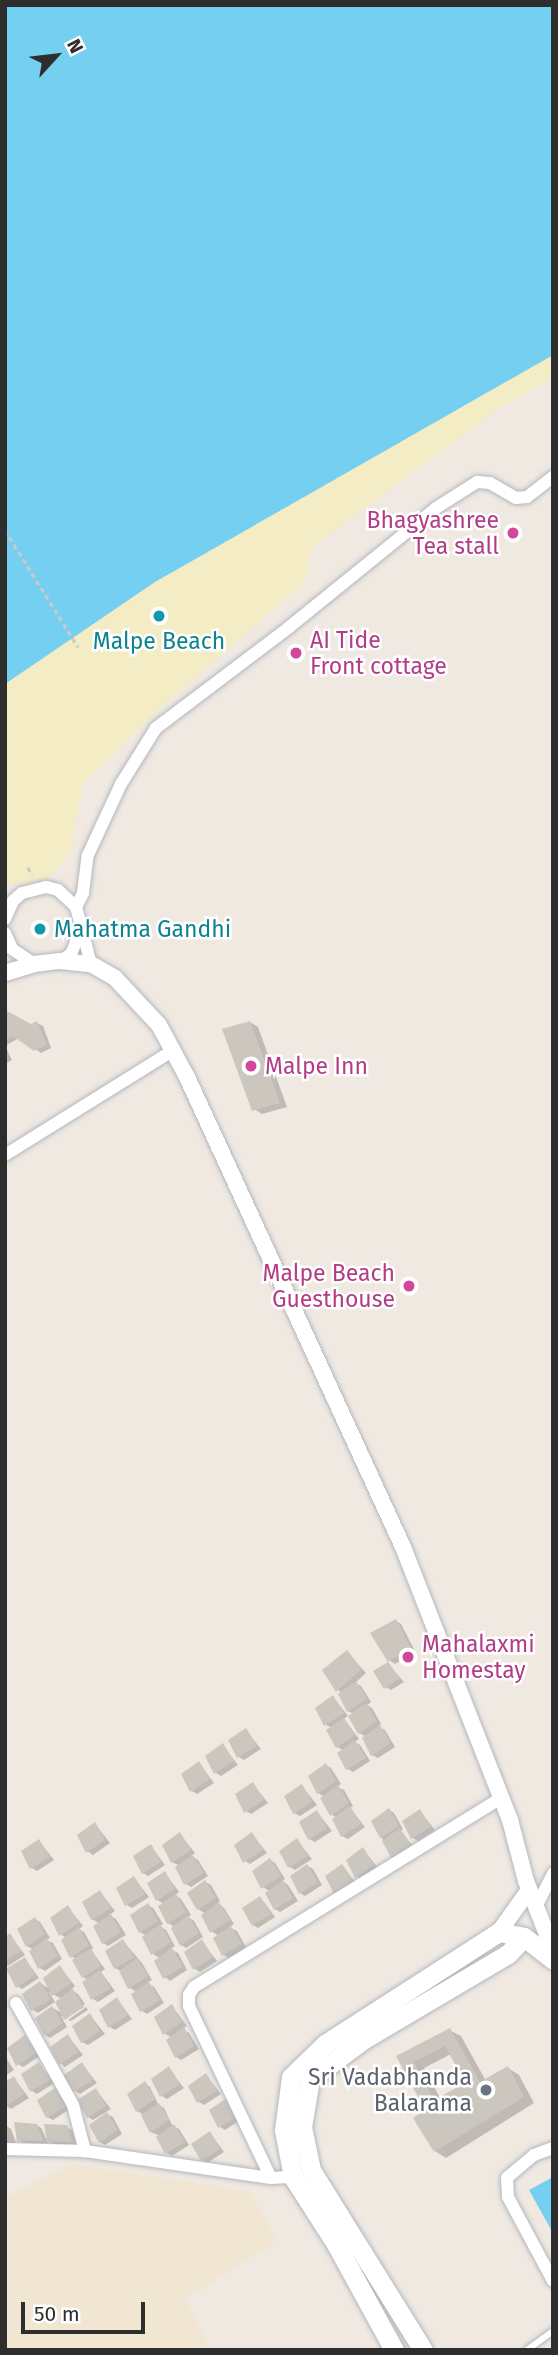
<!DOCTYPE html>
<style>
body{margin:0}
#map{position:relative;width:558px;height:2355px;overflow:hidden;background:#efe9e1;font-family:"Fira Sans",sans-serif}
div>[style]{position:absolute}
.education>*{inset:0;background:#f0e6d1}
.sand>*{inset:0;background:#f3ecc5}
.water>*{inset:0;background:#75cff0}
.shadow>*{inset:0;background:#0003}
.building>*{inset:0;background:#cbc7bf}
.path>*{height:2.5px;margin-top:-1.25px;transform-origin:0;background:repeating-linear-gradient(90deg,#c9c9c9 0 5px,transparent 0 8.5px)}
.roads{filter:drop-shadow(0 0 2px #b4b7c1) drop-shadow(0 0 2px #b4b7c1)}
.service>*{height:6px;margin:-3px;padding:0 3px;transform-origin:3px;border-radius:3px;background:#fff}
.minor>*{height:12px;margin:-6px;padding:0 6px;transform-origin:6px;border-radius:6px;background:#fff}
.tertiary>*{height:16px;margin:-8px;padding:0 8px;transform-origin:8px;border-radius:8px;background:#fff}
.secondary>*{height:19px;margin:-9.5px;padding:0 9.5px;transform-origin:9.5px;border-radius:9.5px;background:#fff}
.dots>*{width:19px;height:19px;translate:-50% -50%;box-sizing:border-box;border:4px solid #fff;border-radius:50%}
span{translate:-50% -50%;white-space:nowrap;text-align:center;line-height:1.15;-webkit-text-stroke:5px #fff;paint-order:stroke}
.hotel-label{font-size:23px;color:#b23c85}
.right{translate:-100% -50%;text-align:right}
.left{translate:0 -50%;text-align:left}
.culture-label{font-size:23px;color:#0d838f}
.worship-label{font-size:23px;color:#5b616d}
.frame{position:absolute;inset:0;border:7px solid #2e2e2e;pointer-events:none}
.north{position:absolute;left:21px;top:21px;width:70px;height:70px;-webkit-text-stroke:5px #fff;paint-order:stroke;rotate:63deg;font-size:19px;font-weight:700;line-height:28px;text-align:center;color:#2e2e2e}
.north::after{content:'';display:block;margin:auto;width:24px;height:32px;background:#2e2e2e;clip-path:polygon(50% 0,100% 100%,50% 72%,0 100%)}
.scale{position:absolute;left:21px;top:2302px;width:124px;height:32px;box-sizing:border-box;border:4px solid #2e2e2e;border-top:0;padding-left:9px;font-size:21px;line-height:24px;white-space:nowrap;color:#2e2e2e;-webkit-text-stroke:5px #fff;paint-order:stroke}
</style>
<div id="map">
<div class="education">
<div style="clip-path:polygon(72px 2164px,250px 2191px,277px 2241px,185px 2299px,210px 2350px,5px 2350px,5px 2197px)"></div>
</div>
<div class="sand">
<div style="clip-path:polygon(553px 303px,553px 377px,498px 409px,313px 546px,305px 582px,157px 711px,83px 783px,70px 855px,45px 881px,5px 885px,5px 648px)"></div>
</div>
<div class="water">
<div style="clip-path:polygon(5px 5px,553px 5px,553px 355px,155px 582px,5px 684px)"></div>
<div style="clip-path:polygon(553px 2177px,553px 2233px,529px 2190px)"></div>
</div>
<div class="shadow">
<div style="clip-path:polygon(5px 1013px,31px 1026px,37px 1023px,43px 1026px,51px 1048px,41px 1053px,19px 1038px,5px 1046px)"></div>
<div style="clip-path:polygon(250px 1022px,258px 1027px,287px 1107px,262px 1114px,254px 1109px)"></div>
<div style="clip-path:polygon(5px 1046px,12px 1060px,5px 1064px)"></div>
<div style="clip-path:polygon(396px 1621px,401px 1624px,415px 1651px,395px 1664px,389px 1660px)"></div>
<div style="clip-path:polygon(347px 1652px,366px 1673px,355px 1683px,361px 1686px,371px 1702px,367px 1705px,372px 1708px,381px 1724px,378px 1726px,385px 1730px,395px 1747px,378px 1758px,372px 1755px,367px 1737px,359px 1733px,354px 1714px,348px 1711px,342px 1693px,338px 1690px)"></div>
<div style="clip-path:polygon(388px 1664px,404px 1682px,391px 1690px,386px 1687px)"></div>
<div style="clip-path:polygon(333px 1697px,348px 1716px,344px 1719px,359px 1739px,355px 1742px,360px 1745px,370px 1761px,353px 1772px,348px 1769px,339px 1753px,343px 1750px,337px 1747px,332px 1728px,326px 1725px)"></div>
<div style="clip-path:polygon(246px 1730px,261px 1749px,244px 1760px,239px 1757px)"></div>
<div style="clip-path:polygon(223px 1746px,238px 1765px,221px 1776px,216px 1773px)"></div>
<div style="clip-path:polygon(199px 1763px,214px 1783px,197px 1794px,192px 1791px)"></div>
<div style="clip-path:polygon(326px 1765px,331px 1768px,341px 1784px,337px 1787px,344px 1790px,353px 1806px,350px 1808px,365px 1827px,348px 1839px,342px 1836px,337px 1818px,331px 1814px,325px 1797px,318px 1793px)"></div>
<div style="clip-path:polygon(253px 1784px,268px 1803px,251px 1814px,246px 1811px)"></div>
<div style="clip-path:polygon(302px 1786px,317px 1805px,300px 1816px,294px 1813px)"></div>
<div style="clip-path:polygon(389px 1810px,394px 1813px,403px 1829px,401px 1831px,415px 1849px,398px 1860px,381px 1837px)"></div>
<div style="clip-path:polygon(420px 1811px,435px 1830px,418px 1841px,413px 1838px)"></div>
<div style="clip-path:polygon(317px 1812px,332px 1831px,315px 1842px,309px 1839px)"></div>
<div style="clip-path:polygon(95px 1824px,110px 1843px,93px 1855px,87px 1851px)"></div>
<div style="clip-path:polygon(180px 1834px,195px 1853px,191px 1856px,198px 1860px,208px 1876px,191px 1887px,186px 1884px,180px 1866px,172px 1862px)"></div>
<div style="clip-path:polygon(252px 1834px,267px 1853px,250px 1864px,245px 1861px)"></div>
<div style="clip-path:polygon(297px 1840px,312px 1859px,295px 1870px,290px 1867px,281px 1851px)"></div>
<div style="clip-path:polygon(39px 1841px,54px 1860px,37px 1871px,32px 1868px,23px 1852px)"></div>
<div style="clip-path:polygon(151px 1846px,165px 1865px,148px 1876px,143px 1873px)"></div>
<div style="clip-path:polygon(363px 1849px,378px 1868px,361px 1879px,356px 1876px)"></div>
<div style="clip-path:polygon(270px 1860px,275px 1863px,285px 1879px,282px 1881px,288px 1885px,298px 1901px,280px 1912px,275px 1909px,269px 1891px,263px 1887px)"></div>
<div style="clip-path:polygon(306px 1865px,313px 1869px,322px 1885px,305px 1896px,300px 1893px)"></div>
<div style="clip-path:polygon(343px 1866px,357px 1885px,340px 1896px)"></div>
<div style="clip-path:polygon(165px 1873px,179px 1892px,175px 1895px,181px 1899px,191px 1915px,188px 1917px,194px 1921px,203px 1937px,186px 1948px,181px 1945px,175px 1927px,168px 1923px,164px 1904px,157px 1900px)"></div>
<div style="clip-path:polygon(134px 1878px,149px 1897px,132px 1908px,127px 1905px)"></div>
<div style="clip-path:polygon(205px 1882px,211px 1885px,220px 1901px,217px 1903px,224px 1908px,234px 1924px,229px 1927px,237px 1931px,246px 1947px,229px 1958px,224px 1955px,215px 1939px,219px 1936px,211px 1931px,206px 1914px,198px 1909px)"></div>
<div style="clip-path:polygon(100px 1892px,115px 1911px,109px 1915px,116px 1919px,126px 1935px,108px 1946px,103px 1943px,100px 1924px,92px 1919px)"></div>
<div style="clip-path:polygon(261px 1898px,275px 1917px,258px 1928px,253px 1925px)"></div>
<div style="clip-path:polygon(148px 1905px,153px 1908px,163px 1924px,159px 1926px,166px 1930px,175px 1946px,170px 1949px,178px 1953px,187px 1970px,170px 1981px,165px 1977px,161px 1959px,153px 1954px,147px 1936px,140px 1932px)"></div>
<div style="clip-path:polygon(68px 1907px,83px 1926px,79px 1929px,84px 1932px,93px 1948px,91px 1950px,105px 1969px,101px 1972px,115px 1991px,98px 2002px,93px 1999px,85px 1983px,88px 1980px,83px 1977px,77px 1960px,71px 1956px,66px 1938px,60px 1934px)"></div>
<div style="clip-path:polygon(35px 1919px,40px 1922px,50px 1938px,46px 1940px,53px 1943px,62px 1959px,45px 1971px,40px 1968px,34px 1950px,27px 1946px)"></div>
<div style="clip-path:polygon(10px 1935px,25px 1955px,8px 1966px,5px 1964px,5px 1939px)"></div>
<div style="clip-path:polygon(123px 1941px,142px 1963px,152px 1980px,147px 1983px,154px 1987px,164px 2003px,147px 2014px,142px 2011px,133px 1995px,137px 1992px,130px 1988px,121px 1971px,115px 1968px)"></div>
<div style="clip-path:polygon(202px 1942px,217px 1961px,200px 1972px,195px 1969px)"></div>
<div style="clip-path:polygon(25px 1959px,39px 1978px,22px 1989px,17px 1986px)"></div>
<div style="clip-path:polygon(60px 1967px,75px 1986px,71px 1990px,78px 1994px,85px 2004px,66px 2019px,61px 2016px,67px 2027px,50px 2038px,45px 2035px,53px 2008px,63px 2014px,62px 1999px,49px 1992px,55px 2002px,38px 2013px,33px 2010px,24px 1994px,40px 1983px,50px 1989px)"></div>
<div style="clip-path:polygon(117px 1999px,132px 2019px,115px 2030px,110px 2027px)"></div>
<div style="clip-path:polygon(172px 2006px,187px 2026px,182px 2029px,189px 2033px,199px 2049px,181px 2060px,176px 2057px,172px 2038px,164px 2033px)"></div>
<div style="clip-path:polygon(86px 2007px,88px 2010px,71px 2021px,68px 2020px)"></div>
<div style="clip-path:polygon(90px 2015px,105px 2034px,88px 2045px,82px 2042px,74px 2026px)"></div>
<div style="clip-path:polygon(evenodd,449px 2030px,461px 2036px,486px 2081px,508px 2068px,519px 2075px,534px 2103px,446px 2158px,435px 2151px,428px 2111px,399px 2057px,449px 2030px,451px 2054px,467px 2084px,440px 2098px,424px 2068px,451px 2054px)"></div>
<div style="clip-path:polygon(68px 2036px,83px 2055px,65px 2067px,60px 2063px)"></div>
<div style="clip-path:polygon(25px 2037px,40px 2056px,23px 2067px,18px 2064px)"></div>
<div style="clip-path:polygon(5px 2056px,14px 2070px,5px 2076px)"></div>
<div style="clip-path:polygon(39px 2064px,54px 2083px,37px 2094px,32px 2091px)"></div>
<div style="clip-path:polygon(82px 2064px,97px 2083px,80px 2094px,75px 2091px,67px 2075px)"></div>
<div style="clip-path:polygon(169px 2069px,184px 2088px,167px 2099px,162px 2096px)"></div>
<div style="clip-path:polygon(206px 2075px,221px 2094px,204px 2105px,199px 2102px,191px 2086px)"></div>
<div style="clip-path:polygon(14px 2078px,29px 2098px,11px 2109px,6px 2106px)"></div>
<div style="clip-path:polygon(145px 2083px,150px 2087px,158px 2104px,164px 2108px,172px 2125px,179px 2129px,189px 2145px,172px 2156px,167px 2153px,160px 2136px,151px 2132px,144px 2115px,137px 2111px)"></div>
<div style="clip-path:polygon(55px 2090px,70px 2109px,53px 2120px,47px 2117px)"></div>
<div style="clip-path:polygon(96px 2090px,111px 2109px,93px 2120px,88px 2117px)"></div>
<div style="clip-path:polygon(227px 2100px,242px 2119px,225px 2130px,220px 2127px)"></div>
<div style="clip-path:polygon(105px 2113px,113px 2117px,122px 2134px,105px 2145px,100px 2142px)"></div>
<div style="clip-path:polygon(5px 2125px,11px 2129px,16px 2143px,5px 2143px)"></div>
<div style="clip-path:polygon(37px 2125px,42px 2129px,46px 2139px,66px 2127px,72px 2130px,77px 2144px,54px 2144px,46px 2140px,48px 2143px,24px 2143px,18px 2140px)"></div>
<div style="clip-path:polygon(210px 2133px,224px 2152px,207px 2163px,202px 2160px)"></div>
</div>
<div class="building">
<div style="clip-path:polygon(5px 1010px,31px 1024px,37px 1021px,47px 1045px,34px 1051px,13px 1036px,5px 1040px)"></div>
<div style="clip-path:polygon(250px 1021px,280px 1103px,252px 1111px,222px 1029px)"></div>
<div style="clip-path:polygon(396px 1619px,411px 1648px,388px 1662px,370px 1633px)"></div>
<div style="clip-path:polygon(347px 1650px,362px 1669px,336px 1692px,322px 1670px)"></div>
<div style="clip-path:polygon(388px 1662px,400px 1678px,384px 1689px,373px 1671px)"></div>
<div style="clip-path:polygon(356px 1681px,367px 1699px,347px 1712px,338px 1694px)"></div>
<div style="clip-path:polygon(333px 1695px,344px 1713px,324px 1726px,315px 1708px)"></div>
<div style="clip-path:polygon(366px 1703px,377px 1721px,358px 1734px,348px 1716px)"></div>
<div style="clip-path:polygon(344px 1718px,355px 1735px,336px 1748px,326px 1730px)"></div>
<div style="clip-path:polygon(380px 1725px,391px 1743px,371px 1756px,362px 1738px)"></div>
<div style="clip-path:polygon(246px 1728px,257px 1746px,237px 1758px,228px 1740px)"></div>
<div style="clip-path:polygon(355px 1740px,366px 1758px,346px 1770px,337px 1753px)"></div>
<div style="clip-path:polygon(223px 1743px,234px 1761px,214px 1774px,205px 1756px)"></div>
<div style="clip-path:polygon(199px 1761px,210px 1779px,190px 1792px,181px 1774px)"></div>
<div style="clip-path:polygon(326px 1763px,336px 1781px,317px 1794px,308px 1776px)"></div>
<div style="clip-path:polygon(253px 1782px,264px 1800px,244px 1813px,235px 1794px)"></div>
<div style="clip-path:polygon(302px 1784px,312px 1802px,293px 1814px,284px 1796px)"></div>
<div style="clip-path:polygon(338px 1785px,349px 1803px,330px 1816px,320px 1798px)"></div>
<div style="clip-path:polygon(350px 1806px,361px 1824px,341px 1837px,332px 1819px)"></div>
<div style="clip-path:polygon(389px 1808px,399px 1826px,380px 1838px,371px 1821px)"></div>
<div style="clip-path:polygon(420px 1809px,431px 1827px,411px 1839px,402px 1821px)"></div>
<div style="clip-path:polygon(317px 1810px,327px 1828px,308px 1840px,299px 1822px)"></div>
<div style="clip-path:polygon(95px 1822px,105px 1840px,86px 1853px,77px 1835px)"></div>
<div style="clip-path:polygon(400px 1828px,411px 1846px,392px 1859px,382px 1841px)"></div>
<div style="clip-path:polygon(180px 1832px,191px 1850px,171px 1863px,162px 1845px)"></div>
<div style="clip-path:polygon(252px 1832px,263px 1850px,243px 1863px,234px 1845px)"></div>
<div style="clip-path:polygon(297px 1838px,308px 1856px,288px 1868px,279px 1851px)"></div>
<div style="clip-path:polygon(39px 1839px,50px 1857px,30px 1869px,21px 1851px)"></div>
<div style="clip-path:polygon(151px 1844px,161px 1862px,142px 1874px,133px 1856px)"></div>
<div style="clip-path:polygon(363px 1847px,374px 1865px,355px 1878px,346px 1860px)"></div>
<div style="clip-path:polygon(193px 1855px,204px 1873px,184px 1885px,175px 1867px)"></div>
<div style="clip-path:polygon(270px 1858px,281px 1876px,261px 1889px,252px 1871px)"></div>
<div style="clip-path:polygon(307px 1864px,318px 1882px,299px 1894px,290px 1876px)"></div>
<div style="clip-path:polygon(342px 1864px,353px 1882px,334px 1894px,325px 1876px)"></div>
<div style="clip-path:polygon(165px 1871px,175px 1889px,156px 1901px,147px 1883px)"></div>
<div style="clip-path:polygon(134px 1876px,145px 1894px,125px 1906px,116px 1888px)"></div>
<div style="clip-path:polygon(205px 1880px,216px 1898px,197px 1910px,187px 1893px)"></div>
<div style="clip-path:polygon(283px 1880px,293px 1898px,274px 1910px,265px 1893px)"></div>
<div style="clip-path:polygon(100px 1890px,111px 1908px,91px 1920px,82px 1902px)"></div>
<div style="clip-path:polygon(176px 1894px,186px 1912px,167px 1924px,158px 1906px)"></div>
<div style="clip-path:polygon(260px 1896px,271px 1914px,252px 1926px,242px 1908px)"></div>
<div style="clip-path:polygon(219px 1902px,230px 1920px,210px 1933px,201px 1915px)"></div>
<div style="clip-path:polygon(148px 1903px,158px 1921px,139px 1933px,130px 1915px)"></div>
<div style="clip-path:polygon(68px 1905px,79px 1923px,59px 1936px,50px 1918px)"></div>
<div style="clip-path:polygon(111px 1914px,121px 1932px,102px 1944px,93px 1926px)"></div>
<div style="clip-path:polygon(188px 1915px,199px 1933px,180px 1946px,171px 1928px)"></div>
<div style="clip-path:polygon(35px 1917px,45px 1934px,26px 1947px,17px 1929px)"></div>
<div style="clip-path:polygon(160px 1924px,171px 1942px,151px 1955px,142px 1937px)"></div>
<div style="clip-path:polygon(231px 1926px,242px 1944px,222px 1956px,213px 1938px)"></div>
<div style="clip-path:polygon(79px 1927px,89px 1945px,70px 1958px,61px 1940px)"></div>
<div style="clip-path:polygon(10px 1933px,21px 1951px,5px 1961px,5px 1937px)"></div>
<div style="clip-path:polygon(47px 1938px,58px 1956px,38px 1969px,29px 1951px)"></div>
<div style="clip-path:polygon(123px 1939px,134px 1957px,114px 1969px,105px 1951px)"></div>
<div style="clip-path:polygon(202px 1939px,213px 1957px,193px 1970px,184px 1952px)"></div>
<div style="clip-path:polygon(91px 1948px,101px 1966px,82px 1978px,72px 1960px)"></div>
<div style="clip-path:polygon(172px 1948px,183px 1966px,163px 1979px,154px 1961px)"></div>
<div style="clip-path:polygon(25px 1957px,35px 1975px,16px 1988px,6px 1969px)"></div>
<div style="clip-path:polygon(137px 1958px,148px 1976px,128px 1989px,119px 1971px)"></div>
<div style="clip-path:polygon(60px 1965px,71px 1983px,52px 1996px,43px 1978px)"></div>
<div style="clip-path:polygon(100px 1970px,111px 1988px,91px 2000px,82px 1982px)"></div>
<div style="clip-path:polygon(40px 1981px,51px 1999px,31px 2011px,22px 1994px)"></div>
<div style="clip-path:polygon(149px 1982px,160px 2000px,140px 2012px,131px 1994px)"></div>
<div style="clip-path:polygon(73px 1989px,84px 2007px,64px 2020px,55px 2002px)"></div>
<div style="clip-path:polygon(117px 1997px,128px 2015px,108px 2028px,99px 2010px)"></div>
<div style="clip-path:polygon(172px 2004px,182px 2022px,163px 2035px,154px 2017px)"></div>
<div style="clip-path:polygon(52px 2006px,63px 2023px,44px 2036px,35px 2018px)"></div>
<div style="clip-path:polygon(90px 2013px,100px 2031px,81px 2043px,72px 2026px)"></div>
<div style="clip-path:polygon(184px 2027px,194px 2046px,175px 2058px,166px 2040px)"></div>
<div style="clip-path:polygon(evenodd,450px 2028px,480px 2082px,508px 2066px,524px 2097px,434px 2152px,413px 2118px,425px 2110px,396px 2056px,450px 2028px,445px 2046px,465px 2083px,434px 2100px,414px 2062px,445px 2046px)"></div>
<div style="clip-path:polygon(68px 2034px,78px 2052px,59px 2065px,50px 2047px)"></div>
<div style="clip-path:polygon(25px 2035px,36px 2053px,16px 2066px,7px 2048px)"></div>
<div style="clip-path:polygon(39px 2062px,50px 2080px,30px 2092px,21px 2074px)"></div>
<div style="clip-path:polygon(82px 2062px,93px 2080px,73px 2092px,64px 2075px)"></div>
<div style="clip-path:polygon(169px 2066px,180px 2084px,160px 2097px,151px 2079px)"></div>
<div style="clip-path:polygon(206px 2073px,217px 2091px,197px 2103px,188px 2086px)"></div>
<div style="clip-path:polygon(14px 2076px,24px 2094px,5px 2107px,5px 2082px)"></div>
<div style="clip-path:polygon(145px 2081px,156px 2099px,136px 2112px,127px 2094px)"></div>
<div style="clip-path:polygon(55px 2088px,66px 2106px,46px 2118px,37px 2100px)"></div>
<div style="clip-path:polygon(96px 2088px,106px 2106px,87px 2118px,77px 2100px)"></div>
<div style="clip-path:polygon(227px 2098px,238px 2116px,218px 2128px,209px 2110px)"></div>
<div style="clip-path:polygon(159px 2103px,169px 2120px,150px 2133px,141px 2115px)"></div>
<div style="clip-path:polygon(107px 2112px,118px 2130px,99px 2143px,89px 2125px)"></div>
<div style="clip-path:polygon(14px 2122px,37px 2124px,43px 2141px,17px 2141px)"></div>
<div style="clip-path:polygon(44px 2124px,67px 2125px,73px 2142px,47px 2142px)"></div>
<div style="clip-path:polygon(174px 2124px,185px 2142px,165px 2154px,156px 2137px)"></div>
<div style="clip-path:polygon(210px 2131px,220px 2149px,201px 2161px,191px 2144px)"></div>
</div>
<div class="path">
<div style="left:5px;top:530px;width:138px;rotate:58deg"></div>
<div style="left:28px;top:867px;width:9px;rotate:63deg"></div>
</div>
<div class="roads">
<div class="service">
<div style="left:527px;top:2350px;width:32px;rotate:-36deg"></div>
</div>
<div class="minor">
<div style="left:76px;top:907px;width:16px;rotate:-63deg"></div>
<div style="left:83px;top:893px;width:38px;rotate:-83deg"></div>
<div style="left:88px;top:855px;width:78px;rotate:-65.1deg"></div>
<div style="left:121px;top:784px;width:66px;rotate:-58deg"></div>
<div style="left:156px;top:728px;width:166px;rotate:-37.1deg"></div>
<div style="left:288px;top:628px;width:191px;rotate:-39deg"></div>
<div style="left:436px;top:508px;width:49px;rotate:-32.4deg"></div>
<div style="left:477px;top:482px;width:13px;rotate:4deg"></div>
<div style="left:490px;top:483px;width:30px;rotate:30deg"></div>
<div style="left:516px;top:498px;width:11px;rotate:-5deg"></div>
<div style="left:527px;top:497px;width:33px;rotate:-38deg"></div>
<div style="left:5px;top:919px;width:20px;rotate:-66deg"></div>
<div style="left:13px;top:901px;width:12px;rotate:-42deg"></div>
<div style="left:22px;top:893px;width:25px;rotate:-14deg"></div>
<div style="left:46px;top:887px;width:12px;rotate:14deg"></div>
<div style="left:58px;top:890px;width:25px;rotate:43deg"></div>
<div style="left:76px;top:907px;width:59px;rotate:75.3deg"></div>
<div style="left:5px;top:933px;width:17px;rotate:66deg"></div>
<div style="left:12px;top:949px;width:27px;rotate:34deg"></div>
<div style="left:60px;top:961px;width:13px;rotate:-32deg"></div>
<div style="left:71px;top:954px;width:25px;rotate:-67deg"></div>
<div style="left:5px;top:1155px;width:197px;rotate:-31.9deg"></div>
<div style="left:536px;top:1907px;width:38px;rotate:-63deg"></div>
<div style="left:16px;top:2003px;width:117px;rotate:60.8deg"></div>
<div style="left:73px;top:2105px;width:48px;rotate:75.4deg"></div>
<div style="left:553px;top:2148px;width:20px;rotate:160deg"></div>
<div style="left:534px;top:2155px;width:35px;rotate:140deg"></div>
<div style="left:507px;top:2178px;width:19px;rotate:87deg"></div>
<div style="left:508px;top:2197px;width:95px;rotate:61.8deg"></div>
<div style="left:5px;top:2149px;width:80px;rotate:1.4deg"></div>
<div style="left:85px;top:2151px;width:188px;rotate:8.3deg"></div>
<div style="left:271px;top:2178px;width:22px;rotate:-3deg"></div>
<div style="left:271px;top:2178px;width:191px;rotate:-115.5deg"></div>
<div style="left:189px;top:2006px;width:11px;rotate:-90deg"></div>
<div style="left:189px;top:1995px;width:9px;rotate:-58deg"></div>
<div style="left:194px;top:1987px;width:361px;rotate:-31.6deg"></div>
</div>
<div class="tertiary">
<div style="left:5px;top:973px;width:30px;rotate:-17deg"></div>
<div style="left:34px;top:964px;width:26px;rotate:-7deg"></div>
<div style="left:60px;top:961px;width:31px;rotate:6deg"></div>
<div style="left:91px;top:964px;width:28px;rotate:30deg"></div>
<div style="left:115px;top:978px;width:64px;rotate:46.9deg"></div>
<div style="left:159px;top:1025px;width:59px;rotate:61.7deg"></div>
<div style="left:187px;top:1077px;width:517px;rotate:65.32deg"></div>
<div style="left:403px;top:1547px;width:293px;rotate:68.6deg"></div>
<div style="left:510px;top:1820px;width:63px;rotate:75.3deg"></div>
<div style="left:526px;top:1881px;width:74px;rotate:68.6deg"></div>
<div style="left:499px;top:1932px;width:52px;rotate:-54.5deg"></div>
</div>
<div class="secondary">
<div style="left:394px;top:2350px;width:121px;rotate:-118.7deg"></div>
<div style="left:336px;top:2244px;width:80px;rotate:-122.7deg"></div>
<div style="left:293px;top:2177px;width:48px;rotate:-100.8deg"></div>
<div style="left:284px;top:2130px;width:53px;rotate:-82.5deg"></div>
<div style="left:291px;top:2077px;width:47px;rotate:-44.1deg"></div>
<div style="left:325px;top:2044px;width:207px;rotate:-32.8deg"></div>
<div style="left:499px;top:1932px;width:25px;rotate:11deg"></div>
<div style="left:524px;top:1937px;width:37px;rotate:38deg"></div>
<div style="left:423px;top:2350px;width:212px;rotate:-121.9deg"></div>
<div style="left:311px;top:2170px;width:44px;rotate:-101.8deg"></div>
<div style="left:302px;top:2127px;width:49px;rotate:-80.5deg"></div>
<div style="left:310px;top:2079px;width:67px;rotate:-36.5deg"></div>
<div style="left:364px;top:2039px;width:167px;rotate:-30.6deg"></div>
<div style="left:508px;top:1954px;width:23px;rotate:-47deg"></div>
</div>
</div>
<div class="dots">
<div style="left:513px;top:533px;background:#d1479c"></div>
<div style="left:159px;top:616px;background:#0f9aa8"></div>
<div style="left:296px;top:653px;background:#d1479c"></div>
<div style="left:40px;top:929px;background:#0f9aa8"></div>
<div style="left:251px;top:1066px;background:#d1479c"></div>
<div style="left:409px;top:1286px;background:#d1479c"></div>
<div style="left:408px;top:1657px;background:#d1479c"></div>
<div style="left:486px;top:2090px;background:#6b7280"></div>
</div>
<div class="hotel-label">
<span class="right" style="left:499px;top:533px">Bhagyashree<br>Tea stall</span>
<span class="left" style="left:310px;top:653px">AI Tide<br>Front cottage</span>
<span class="left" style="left:265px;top:1066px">Malpe Inn</span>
<span class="right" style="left:395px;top:1286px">Malpe Beach<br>Guesthouse</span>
<span class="left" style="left:422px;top:1657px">Mahalaxmi<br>Homestay</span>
</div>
<div class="culture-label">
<span style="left:159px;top:641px">Malpe Beach</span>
<span class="left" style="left:54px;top:929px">Mahatma Gandhi</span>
</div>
<div class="worship-label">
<span class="right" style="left:472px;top:2090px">Sri Vadabhanda<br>Balarama</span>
</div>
<div class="frame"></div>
<div class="north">N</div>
<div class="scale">50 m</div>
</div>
